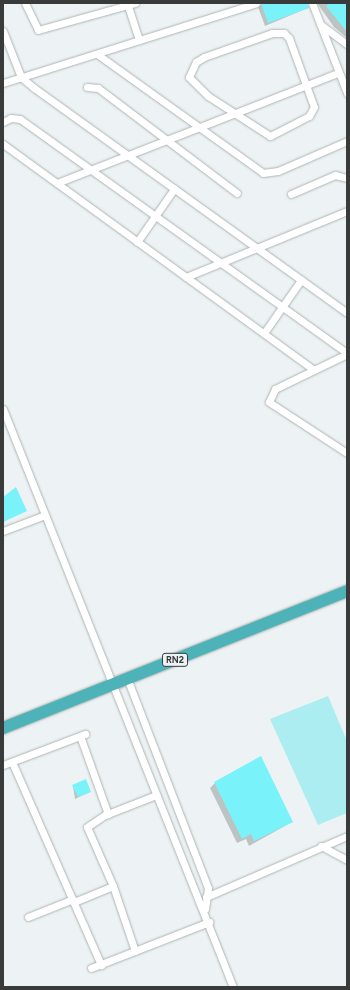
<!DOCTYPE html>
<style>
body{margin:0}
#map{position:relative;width:350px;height:990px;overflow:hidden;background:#edf3f4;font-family:Figtree,sans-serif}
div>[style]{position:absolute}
.green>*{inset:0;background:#abedf1}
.shadow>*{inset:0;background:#0003}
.building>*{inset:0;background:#7af2fa}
.roads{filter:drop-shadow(0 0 1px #aeb4b4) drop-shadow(0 0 1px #aeb4b4)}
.minor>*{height:7px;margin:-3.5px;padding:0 3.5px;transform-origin:3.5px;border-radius:3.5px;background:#fff}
.trunk>*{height:12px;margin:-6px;padding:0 6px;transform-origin:6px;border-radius:6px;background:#4eb3b8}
span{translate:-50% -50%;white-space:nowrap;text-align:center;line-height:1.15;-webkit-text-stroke:3px #edf3f4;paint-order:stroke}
.shield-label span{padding:1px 3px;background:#edf3f4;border:1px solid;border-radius:3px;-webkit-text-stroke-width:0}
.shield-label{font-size:9px;color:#393b3b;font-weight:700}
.frame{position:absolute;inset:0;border:4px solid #393b3b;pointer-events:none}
</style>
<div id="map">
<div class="green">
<div style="clip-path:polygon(328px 696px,347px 741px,347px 813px,318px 825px,270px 719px)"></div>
</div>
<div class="shadow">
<div style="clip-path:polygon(264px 3px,305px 3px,308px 8px,265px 26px,258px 7px)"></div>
<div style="clip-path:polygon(317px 3px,347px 3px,347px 38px,334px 27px)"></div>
<div style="clip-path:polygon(15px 489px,26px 510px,3px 522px,3px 498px)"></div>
<div style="clip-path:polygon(215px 783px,292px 822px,249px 846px,246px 839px,237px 843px,210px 788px)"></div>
<div style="clip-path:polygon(73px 786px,90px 792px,75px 799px)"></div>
</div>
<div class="building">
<div style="clip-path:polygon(261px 3px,307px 3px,309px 8px,268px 23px)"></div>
<div style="clip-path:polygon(330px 3px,347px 3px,347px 32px,326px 6px)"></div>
<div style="clip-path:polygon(16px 487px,27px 511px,3px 522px,3px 497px)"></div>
<div style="clip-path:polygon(261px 756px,293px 822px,254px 841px,251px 834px,242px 839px,214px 782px)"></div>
<div style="clip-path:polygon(86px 779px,91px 792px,78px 797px,72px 785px)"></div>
</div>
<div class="roads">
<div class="minor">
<div style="left:25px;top:3px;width:30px;rotate:64deg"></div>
<div style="left:38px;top:30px;width:101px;rotate:-15.6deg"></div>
<div style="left:127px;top:3px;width:39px;rotate:72deg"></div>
<div style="left:312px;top:3px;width:97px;rotate:68.7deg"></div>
<div style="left:320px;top:24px;width:34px;rotate:37deg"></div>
<div style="left:3px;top:31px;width:49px;rotate:68.6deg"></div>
<div style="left:21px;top:77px;width:17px;rotate:40deg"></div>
<div style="left:34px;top:88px;width:385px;rotate:35.7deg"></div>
<div style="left:272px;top:33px;width:12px"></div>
<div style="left:284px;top:33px;width:7px;rotate:45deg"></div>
<div style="left:289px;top:38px;width:73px;rotate:70.1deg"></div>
<div style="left:314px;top:107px;width:10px;rotate:119deg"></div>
<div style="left:309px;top:116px;width:44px;rotate:152.9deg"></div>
<div style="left:270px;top:136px;width:74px;rotate:-147.2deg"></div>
<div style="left:208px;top:96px;width:27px;rotate:-135deg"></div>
<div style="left:189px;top:77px;width:17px;rotate:-65deg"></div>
<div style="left:196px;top:62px;width:9px;rotate:-32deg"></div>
<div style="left:204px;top:57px;width:72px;rotate:-19.4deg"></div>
<div style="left:97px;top:54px;width:204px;rotate:35.6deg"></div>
<div style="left:263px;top:173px;width:15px;rotate:-8deg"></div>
<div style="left:278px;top:171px;width:75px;rotate:-23.5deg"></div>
<div style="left:3px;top:83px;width:265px;rotate:-17.5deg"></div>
<div style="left:87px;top:87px;width:11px;rotate:5deg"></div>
<div style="left:98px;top:88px;width:174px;rotate:37.1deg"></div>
<div style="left:3px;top:122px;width:9px;rotate:-27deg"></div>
<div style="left:11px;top:118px;width:9px;rotate:6deg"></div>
<div style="left:20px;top:119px;width:402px;rotate:35.6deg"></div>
<div style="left:3px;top:144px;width:384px;rotate:36deg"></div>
<div style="left:57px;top:183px;width:302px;rotate:-21.4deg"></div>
<div style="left:291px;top:194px;width:48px;rotate:-23.4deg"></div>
<div style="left:335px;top:175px;width:12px;rotate:14deg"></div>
<div style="left:137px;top:242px;width:65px;rotate:-55.1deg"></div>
<div style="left:186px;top:277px;width:174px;rotate:-22.3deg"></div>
<div style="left:264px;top:333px;width:65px;rotate:-55.1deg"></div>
<div style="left:347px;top:354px;width:80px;rotate:154.1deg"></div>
<div style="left:275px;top:389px;width:14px;rotate:115deg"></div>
<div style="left:269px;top:402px;width:93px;rotate:33.2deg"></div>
<div style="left:3px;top:409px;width:622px;rotate:68.3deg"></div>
<div style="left:3px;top:531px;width:45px;rotate:-20.9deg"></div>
<div style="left:127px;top:678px;width:225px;rotate:68.9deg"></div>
<div style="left:208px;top:888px;width:21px;rotate:98deg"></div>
<div style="left:80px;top:736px;width:83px;rotate:70.3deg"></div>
<div style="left:12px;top:762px;width:222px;rotate:66.3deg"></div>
<div style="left:3px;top:765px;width:88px;rotate:-20.7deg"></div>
<div style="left:321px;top:846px;width:30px;rotate:28deg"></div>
<div style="left:206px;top:897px;width:154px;rotate:-23.4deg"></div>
<div style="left:74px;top:902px;width:42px;rotate:-22.3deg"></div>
<div style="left:28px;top:917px;width:48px;rotate:-21.8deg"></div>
<div style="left:135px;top:951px;width:69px;rotate:-108.7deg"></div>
<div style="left:113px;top:886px;width:64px;rotate:-113.8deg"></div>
<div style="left:87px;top:827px;width:22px;rotate:-34deg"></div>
<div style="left:105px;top:815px;width:55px;rotate:-21.4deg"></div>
<div style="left:91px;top:968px;width:127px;rotate:-21.3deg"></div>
</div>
<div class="trunk">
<div style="left:3px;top:728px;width:370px;rotate:-21.7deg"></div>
</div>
</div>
<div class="shield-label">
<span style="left:175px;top:660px">RN2</span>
</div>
<div class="frame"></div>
</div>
